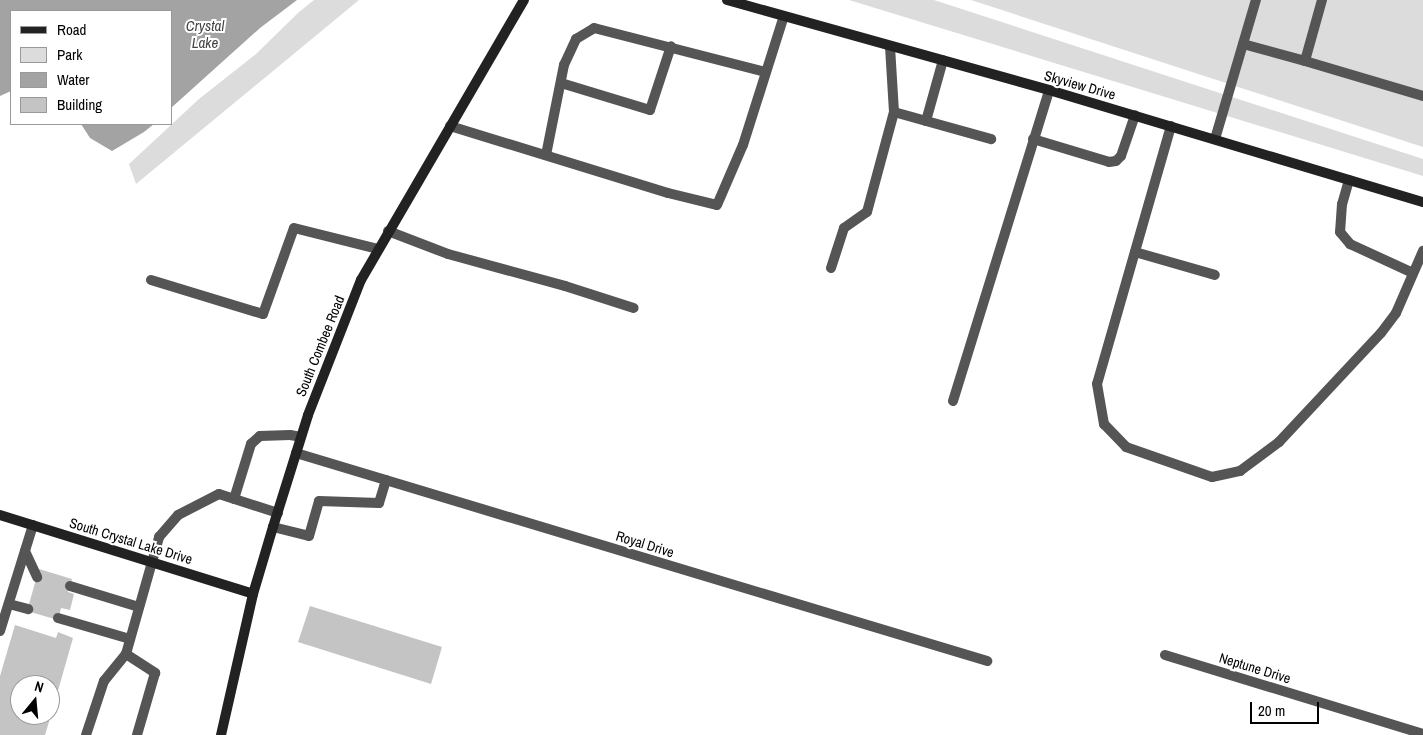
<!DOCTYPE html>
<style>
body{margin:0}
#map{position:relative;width:1423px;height:735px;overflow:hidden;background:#fff;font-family:"Archivo Narrow",sans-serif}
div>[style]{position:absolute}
.green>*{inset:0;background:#dcdcdc}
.water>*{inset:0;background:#a3a3a3}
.building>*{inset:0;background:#c4c4c4}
.lane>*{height:10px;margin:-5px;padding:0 5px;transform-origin:5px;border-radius:5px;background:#555}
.street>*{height:10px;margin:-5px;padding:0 5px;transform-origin:5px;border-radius:5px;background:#555}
.secondary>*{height:10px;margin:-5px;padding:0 5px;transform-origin:5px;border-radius:5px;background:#222}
span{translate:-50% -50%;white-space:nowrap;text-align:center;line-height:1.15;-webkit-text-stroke:4px #fff;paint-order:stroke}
.street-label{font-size:14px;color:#000}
.water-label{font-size:15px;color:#444;font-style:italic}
.legend{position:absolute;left:10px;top:10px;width:162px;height:115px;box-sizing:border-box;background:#fff;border:1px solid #999;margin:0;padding:6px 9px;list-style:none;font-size:15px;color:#000}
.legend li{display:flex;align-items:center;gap:10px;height:25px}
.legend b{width:25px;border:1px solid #999}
.north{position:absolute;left:10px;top:675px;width:50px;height:50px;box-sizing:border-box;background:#fff;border:1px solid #999;border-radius:50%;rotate:17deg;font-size:14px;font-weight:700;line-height:20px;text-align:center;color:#000}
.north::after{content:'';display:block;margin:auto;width:18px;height:22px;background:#000;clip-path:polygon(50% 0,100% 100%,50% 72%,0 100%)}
.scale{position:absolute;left:1250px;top:702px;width:69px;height:22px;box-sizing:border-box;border:2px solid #000;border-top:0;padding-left:6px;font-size:15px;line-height:18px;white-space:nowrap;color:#000;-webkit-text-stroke:4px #fff;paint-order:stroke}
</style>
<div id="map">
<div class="green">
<div style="clip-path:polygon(314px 0,359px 0,136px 184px,129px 164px,199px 99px,256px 54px,299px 12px)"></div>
<div style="clip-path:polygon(849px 0,934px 0,1423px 159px,1423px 176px)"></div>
<div style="clip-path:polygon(971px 0,1423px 0,1423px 147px)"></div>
</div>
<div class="water">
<div style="clip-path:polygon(0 0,297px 0,260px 28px,171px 108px,171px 11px,11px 11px,11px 91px,0 96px)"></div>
<div style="clip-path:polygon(81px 124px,154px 124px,144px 132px,112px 151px,90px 138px)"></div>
</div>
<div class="building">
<div style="clip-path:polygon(39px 569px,72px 579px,68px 592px,74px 594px,70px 610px,61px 608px,58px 620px,27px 611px)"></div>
<div style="clip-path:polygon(310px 606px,442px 647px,431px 684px,298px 642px)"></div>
<div style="clip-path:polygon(15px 625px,56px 638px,58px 632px,73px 638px,51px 715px,50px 685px,20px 685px,20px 715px,51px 715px,45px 735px,0 735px,0 676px)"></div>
</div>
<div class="lane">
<div style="left:1322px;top:0;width:63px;rotate:105.6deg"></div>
<div style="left:1305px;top:61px;width:123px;rotate:16.5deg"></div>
<div style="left:1243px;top:44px;width:64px;rotate:15.3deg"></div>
<div style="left:561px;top:83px;width:93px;rotate:16.9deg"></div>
<div style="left:650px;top:110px;width:67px;rotate:-71.8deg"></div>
<div style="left:894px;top:112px;width:101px;rotate:15.6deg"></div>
<div style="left:926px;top:121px;width:63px;rotate:-74.4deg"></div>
<div style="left:450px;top:126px;width:228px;rotate:17.1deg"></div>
<div style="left:668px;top:193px;width:50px;rotate:13.8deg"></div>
<div style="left:717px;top:205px;width:65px;rotate:-66.6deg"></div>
<div style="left:743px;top:145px;width:135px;rotate:-72.4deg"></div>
<div style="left:1171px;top:126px;width:268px;rotate:106deg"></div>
<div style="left:1097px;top:384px;width:41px;rotate:80.1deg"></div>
<div style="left:1104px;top:424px;width:32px;rotate:46deg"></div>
<div style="left:1126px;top:447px;width:91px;rotate:19.2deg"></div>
<div style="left:1212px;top:477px;width:29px;rotate:-12deg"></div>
<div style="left:1240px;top:471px;width:49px;rotate:-36.6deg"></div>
<div style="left:1279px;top:442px;width:149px;rotate:-46.9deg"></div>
<div style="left:1381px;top:333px;width:25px;rotate:-53deg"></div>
<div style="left:1396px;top:313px;width:68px;rotate:-66.5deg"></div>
<div style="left:1033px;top:139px;width:79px;rotate:16.8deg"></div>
<div style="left:1109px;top:162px;width:7px;rotate:-8deg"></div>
<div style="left:1116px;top:161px;width:7px;rotate:-45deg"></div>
<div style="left:1121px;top:156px;width:43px;rotate:-71.1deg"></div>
<div style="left:1215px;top:139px;width:145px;rotate:-73.6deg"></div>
<div style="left:546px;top:155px;width:92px;rotate:-78.7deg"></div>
<div style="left:564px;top:65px;width:29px;rotate:-65deg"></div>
<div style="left:576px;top:39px;width:21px;rotate:-31deg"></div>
<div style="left:594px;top:28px;width:177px;rotate:14.4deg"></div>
<div style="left:1349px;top:180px;width:25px;rotate:106deg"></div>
<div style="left:1342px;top:204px;width:28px;rotate:94deg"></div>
<div style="left:1340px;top:232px;width:16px;rotate:50deg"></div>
<div style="left:1350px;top:244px;width:69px;rotate:24.7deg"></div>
<div style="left:388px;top:231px;width:64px;rotate:21deg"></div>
<div style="left:448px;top:254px;width:121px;rotate:15.3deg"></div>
<div style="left:565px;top:286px;width:72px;rotate:17.7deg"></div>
<div style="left:1135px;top:252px;width:83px;rotate:16deg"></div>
<div style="left:831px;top:268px;width:42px;rotate:-72deg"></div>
<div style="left:844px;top:228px;width:28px;rotate:-35deg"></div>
<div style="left:867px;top:212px;width:104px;rotate:-74.9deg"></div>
<div style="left:894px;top:112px;width:66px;rotate:-93.5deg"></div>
<div style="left:151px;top:280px;width:117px;rotate:16.9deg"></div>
<div style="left:263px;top:314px;width:91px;rotate:-70.2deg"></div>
<div style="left:294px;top:228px;width:87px;rotate:14deg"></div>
<div style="left:953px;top:401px;width:325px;rotate:-72.8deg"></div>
<div style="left:234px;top:499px;width:58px;rotate:-72.8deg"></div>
<div style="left:251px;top:444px;width:12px;rotate:-42deg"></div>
<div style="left:260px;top:436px;width:30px;rotate:-2deg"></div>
<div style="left:290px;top:435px;width:11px;rotate:10deg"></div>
<div style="left:273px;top:527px;width:37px;rotate:14deg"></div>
<div style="left:309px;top:536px;width:36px;rotate:-74deg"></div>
<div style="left:319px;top:501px;width:60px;rotate:1.9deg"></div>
<div style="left:379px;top:503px;width:24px;rotate:-73deg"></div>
<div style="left:25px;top:551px;width:29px;rotate:65deg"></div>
<div style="left:70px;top:586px;width:72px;rotate:16.9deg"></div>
<div style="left:9px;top:604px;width:20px;rotate:15deg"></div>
<div style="left:58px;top:618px;width:75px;rotate:16.3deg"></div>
<div style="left:0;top:631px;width:111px;rotate:-72.7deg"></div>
<div style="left:126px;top:654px;width:35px;rotate:33deg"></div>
<div style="left:155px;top:673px;width:65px;rotate:106.2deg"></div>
<div style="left:86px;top:735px;width:57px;rotate:-71.6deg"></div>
<div style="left:104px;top:681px;width:35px;rotate:-51deg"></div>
<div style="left:126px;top:654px;width:122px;rotate:-74.2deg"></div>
<div style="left:159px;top:537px;width:29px;rotate:-49deg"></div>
<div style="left:178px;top:515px;width:46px;rotate:-27.1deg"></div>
<div style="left:219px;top:494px;width:62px;rotate:17.9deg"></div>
</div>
<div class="street">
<div style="left:296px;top:453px;width:722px;rotate:16.75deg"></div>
<div style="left:1165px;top:655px;width:270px;rotate:17deg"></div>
</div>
<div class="secondary">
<div style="left:727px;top:0;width:334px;rotate:15.6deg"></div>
<div style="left:1049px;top:90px;width:390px;rotate:16.7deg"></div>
<div style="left:0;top:515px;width:265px;rotate:17.3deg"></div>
<div style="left:221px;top:735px;width:145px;rotate:-77.2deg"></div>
<div style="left:253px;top:594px;width:70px;rotate:-73.4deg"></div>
<div style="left:273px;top:527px;width:117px;rotate:-72.6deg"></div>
<div style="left:308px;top:415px;width:145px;rotate:-68.6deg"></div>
<div style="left:361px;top:280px;width:324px;rotate:-59.8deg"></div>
</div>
<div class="street-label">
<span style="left:1080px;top:85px;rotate:16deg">Skyview Drive</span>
<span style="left:320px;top:346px;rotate:-68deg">South Combee Road</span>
<span style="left:131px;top:541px;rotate:17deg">South Crystal Lake Drive</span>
<span style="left:645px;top:544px;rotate:17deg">Royal Drive</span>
<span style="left:1255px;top:668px;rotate:17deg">Neptune Drive</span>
</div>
<div class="water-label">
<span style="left:205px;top:34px">Crystal<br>Lake</span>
</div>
<ul class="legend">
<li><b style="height:6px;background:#222"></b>Road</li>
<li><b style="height:14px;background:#dcdcdc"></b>Park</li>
<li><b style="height:14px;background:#a3a3a3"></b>Water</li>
<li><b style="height:14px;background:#c4c4c4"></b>Building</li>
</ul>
<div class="north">N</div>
<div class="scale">20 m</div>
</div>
